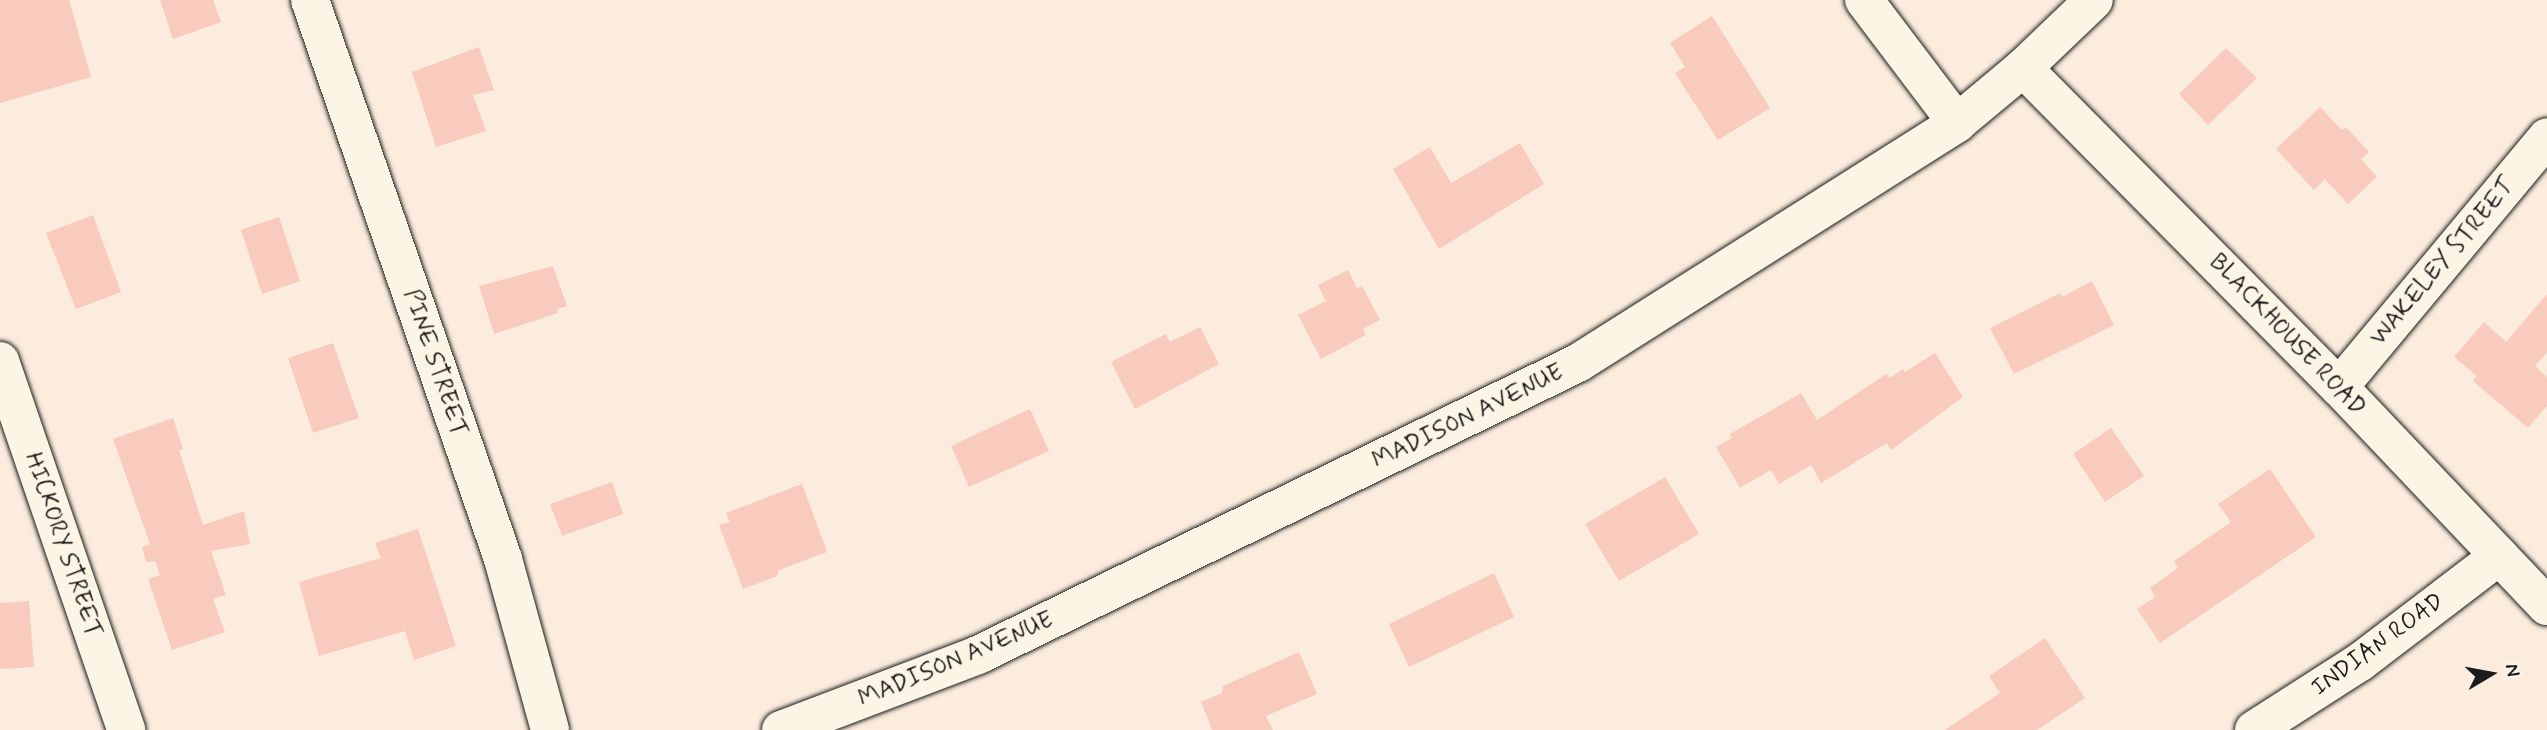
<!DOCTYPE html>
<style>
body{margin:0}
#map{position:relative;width:2547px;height:730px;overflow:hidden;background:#fbecdd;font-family:Mynerve,sans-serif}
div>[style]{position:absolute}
.building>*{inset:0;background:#f9cabe}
.roads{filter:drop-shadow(0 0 2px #1c1c1c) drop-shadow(0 0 2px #1c1c1c)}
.minor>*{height:38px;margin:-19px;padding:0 19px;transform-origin:19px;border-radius:19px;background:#fcf5e5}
span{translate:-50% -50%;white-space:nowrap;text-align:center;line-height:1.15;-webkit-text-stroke:5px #fcf5e5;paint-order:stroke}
.street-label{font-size:24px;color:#1c1c1c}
.north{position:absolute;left:2456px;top:639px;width:70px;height:70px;-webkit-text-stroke:5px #fcf5e5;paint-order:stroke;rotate:80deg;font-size:19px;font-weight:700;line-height:28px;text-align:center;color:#1c1c1c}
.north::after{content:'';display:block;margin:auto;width:24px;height:32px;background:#1c1c1c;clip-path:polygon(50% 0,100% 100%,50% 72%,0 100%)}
</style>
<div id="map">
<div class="building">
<div style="clip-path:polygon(0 0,69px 0,91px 77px,0 103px)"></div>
<div style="clip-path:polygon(160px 0,213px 0,221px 22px,173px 39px)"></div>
<div style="clip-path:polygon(1712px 16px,1770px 108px,1718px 140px,1675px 73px,1685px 67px,1670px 43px)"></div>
<div style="clip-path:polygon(479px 47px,494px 90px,473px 95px,486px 131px,436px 147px,412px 72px)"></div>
<div style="clip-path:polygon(2226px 48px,2257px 78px,2208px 125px,2179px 94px)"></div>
<div style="clip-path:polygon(2320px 107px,2342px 130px,2346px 127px,2369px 152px,2361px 159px,2377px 177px,2348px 204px,2325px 179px,2314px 190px,2276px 149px)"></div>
<div style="clip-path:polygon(1520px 143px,1544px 184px,1439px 249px,1393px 169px,1430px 147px,1451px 183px)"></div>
<div style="clip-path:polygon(93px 215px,121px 292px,76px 309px,46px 233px)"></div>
<div style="clip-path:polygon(279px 217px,300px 281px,262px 294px,241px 230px)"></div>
<div style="clip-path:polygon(553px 266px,567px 306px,557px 309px,558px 313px,494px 334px,479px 286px)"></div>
<div style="clip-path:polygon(1348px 270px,1357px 288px,1362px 286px,1380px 320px,1363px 329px,1366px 335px,1321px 359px,1298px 315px,1326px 301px,1318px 285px)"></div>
<div style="clip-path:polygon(2092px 281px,2114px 325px,2014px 374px,1990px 328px,2060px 293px,2062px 297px)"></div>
<div style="clip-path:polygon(2547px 294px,2547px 352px,2535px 366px,2547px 377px,2547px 406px,2528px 428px,2473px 381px,2477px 376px,2454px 357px,2484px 322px,2506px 342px)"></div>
<div style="clip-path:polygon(1200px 327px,1219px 364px,1135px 409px,1111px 362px,1166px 334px,1170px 342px)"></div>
<div style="clip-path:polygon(333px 343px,359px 418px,313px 433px,288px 358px)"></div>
<div style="clip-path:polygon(1935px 353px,1963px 397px,1891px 450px,1887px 443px,1821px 483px,1811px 465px,1779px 484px,1771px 470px,1740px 488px,1716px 447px,1732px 438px,1730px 434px,1801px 393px,1817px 420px,1886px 374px,1890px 378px,1903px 369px,1905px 372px)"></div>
<div style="clip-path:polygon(1030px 409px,1049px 451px,969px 487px,951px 446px)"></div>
<div style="clip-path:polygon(173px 418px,183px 449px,179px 450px,203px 525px,244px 511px,250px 544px,211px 551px,226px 595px,213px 599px,225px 632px,172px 650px,148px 579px,160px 575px,155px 561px,146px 562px,142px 547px,150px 544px,113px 439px)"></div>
<div style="clip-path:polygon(2111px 428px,2144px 476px,2105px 502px,2073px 454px)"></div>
<div style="clip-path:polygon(2270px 469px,2316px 537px,2160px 643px,2137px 609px,2155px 597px,2150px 588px,2178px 568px,2174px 561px,2231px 522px,2218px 504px)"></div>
<div style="clip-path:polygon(1665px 477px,1699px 534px,1619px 581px,1585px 524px)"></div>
<div style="clip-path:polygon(612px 482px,623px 514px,562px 536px,550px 504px)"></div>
<div style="clip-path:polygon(802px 484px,827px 552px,779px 570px,777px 576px,743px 589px,719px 525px,730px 522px,726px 513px)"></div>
<div style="clip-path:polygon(418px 529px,456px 646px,414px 660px,405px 631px,319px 656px,299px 582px,381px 558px,375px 543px)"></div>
<div style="clip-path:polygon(1494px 573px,1514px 617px,1409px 667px,1389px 624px)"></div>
<div style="clip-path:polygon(29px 601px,34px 667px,0 669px,0 603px)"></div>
<div style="clip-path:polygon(2045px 638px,2085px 698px,2037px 730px,1945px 730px,2000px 693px,1989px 676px)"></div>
<div style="clip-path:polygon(1299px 652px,1317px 694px,1266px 716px,1273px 730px,1212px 730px,1201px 702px,1222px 693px,1223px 686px)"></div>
</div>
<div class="roads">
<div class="minor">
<div style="left:310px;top:0;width:591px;rotate:70.95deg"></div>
<div style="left:503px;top:559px;width:177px;rotate:74.6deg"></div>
<div style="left:1864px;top:0;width:154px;rotate:52.9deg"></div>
<div style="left:2023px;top:68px;width:449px;rotate:45.3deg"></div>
<div style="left:2339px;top:387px;width:302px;rotate:46.5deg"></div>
<div style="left:0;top:361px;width:390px;rotate:71.1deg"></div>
<div style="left:2339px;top:387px;width:325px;rotate:-50.2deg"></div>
<div style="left:781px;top:730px;width:211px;rotate:-20.8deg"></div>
<div style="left:978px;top:655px;width:667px;rotate:-25.95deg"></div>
<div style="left:1578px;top:363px;width:449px;rotate:-32.3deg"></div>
<div style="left:1957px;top:123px;width:86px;rotate:-39.8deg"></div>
<div style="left:2023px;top:68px;width:98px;rotate:-43.8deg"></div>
<div style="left:2254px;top:730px;width:126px;rotate:-32.7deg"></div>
<div style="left:2360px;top:662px;width:175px;rotate:-37.3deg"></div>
</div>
</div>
<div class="street-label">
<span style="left:2443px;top:262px;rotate:-50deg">WAKELEY STREET</span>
<span style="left:2287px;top:335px;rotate:46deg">BLACKHOUSE ROAD</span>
<span style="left:435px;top:363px;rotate:71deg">PINE STREET</span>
<span style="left:1468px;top:417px;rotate:-26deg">MADISON AVENUE</span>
<span style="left:63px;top:545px;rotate:71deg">HICKORY STREET</span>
<span style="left:2378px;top:645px;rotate:-36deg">INDIAN ROAD</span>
<span style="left:956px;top:660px;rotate:-23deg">MADISON AVENUE</span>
</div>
<div class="north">N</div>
</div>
